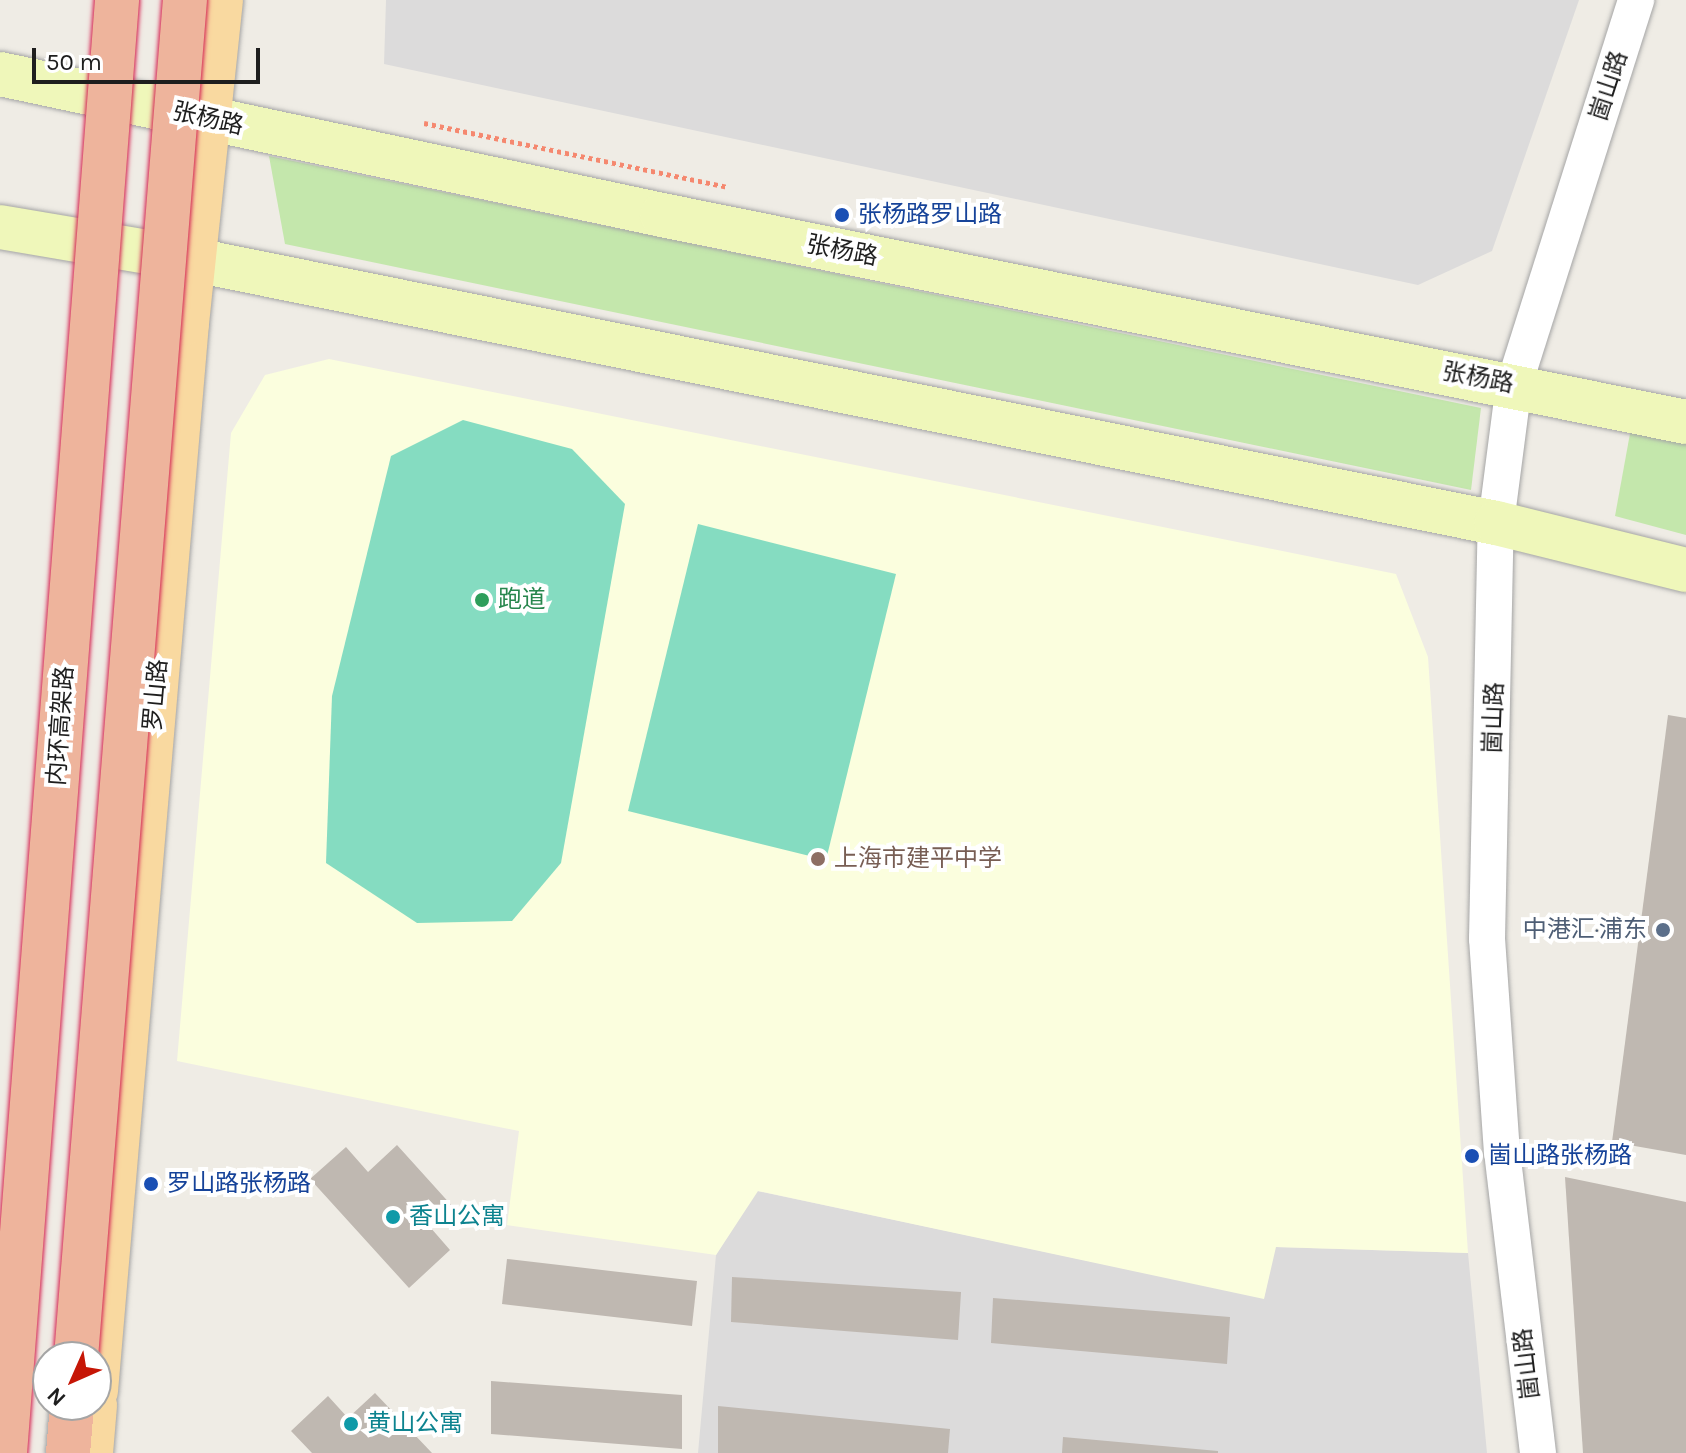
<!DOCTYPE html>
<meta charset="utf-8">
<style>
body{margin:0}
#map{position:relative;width:1686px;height:1453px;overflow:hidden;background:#efece5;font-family:Karla,"Noto Sans SC",sans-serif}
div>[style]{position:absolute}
.residential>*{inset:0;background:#dcdbdb}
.education>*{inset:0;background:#fbfede}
.grass>*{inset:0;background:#c4e7ac}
.pitch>*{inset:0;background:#85dcc1}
.building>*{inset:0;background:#bfb8b1}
.path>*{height:5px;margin-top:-2.5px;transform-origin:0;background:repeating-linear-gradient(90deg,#f5886f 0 4px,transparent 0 8px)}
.roads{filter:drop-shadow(0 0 2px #a5a5a5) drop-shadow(0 0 2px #a5a5a5)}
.minor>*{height:36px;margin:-18px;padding:0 18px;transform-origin:18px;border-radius:18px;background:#fff}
.secondary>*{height:44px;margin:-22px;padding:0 22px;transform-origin:22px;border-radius:22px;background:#eff7ba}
.primary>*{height:44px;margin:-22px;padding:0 22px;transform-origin:22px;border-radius:22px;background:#f9d9a0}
.trunk>*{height:44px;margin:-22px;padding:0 22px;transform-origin:22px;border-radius:22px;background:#eeb49c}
.bridges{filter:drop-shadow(0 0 2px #d52a56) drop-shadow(0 0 2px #d52a56)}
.trunk-bridge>*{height:44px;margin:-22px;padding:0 22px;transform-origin:22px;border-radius:22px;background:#eeb49c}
.dots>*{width:22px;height:22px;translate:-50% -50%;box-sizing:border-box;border:4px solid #fff;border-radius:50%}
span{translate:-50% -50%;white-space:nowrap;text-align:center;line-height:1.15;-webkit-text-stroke:8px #fff;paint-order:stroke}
.street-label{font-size:24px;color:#1e1e1e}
.transit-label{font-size:24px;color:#164399}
.left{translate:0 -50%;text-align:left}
.leisure-label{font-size:24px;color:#27864d}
.education-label{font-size:24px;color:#785e54}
.service-label{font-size:24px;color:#4e5e75}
.right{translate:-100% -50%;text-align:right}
.culture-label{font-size:24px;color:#0d838f}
.north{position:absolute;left:32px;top:1341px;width:80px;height:80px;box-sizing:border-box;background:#fff;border:2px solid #a5a5a5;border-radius:50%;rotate:225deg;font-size:22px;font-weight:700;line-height:32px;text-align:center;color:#1e1e1e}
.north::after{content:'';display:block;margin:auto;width:28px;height:36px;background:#c61606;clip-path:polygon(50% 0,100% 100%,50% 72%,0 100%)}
.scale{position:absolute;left:32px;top:48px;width:228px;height:36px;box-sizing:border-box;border:4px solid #1e1e1e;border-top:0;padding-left:10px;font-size:24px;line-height:28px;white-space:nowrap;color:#1e1e1e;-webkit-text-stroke:6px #fff;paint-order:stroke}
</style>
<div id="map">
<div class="residential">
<div style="clip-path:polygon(386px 0,1579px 0,1492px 251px,1418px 285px,384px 64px)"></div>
<div style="clip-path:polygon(757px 1191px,1264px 1298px,1275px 1247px,1468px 1253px,1487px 1453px,698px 1453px,716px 1255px)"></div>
</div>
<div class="education">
<div style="clip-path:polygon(329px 359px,1396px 574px,1428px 657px,1468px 1253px,1276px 1247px,1264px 1299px,758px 1191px,716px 1255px,507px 1225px,519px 1131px,177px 1061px,231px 433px,265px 375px)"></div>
</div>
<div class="grass">
<div style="clip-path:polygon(269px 156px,1481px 408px,1471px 490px,285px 244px)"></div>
<div style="clip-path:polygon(1631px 428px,1686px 441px,1686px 535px,1615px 516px)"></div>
</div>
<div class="pitch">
<div style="clip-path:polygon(463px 420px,572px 449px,625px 504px,561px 863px,512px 921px,417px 923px,326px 863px,332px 696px,391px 456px)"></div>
<div style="clip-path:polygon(698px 524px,896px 574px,826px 860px,628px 811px)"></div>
</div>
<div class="building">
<div style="clip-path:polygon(1668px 715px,1686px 718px,1686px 1155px,1612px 1142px)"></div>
<div style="clip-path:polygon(397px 1145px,453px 1207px,430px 1227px,450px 1250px,409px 1288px,310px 1179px,346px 1147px,368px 1172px)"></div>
<div style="clip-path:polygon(1565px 1177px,1686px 1202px,1686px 1453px,1583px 1453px)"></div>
<div style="clip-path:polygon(507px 1259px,697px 1281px,692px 1326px,502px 1304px)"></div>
<div style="clip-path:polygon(732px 1277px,961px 1292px,958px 1340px,731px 1322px)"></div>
<div style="clip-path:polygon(993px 1298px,1230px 1317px,1227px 1364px,991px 1343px)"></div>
<div style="clip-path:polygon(491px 1381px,682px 1395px,682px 1449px,491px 1434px)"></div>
<div style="clip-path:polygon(375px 1393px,432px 1453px,312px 1453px,291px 1431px,328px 1396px,348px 1418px)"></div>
<div style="clip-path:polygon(718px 1406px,950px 1429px,948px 1453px,718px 1453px)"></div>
<div style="clip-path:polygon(1063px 1437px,1218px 1451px,1218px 1453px,1062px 1453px)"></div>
</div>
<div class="path">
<div style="left:424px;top:123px;width:310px;rotate:11.9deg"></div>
</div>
<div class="roads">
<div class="minor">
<div style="left:1538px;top:1453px;width:302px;rotate:-96.8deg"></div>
<div style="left:1502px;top:1153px;width:215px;rotate:-94deg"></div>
<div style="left:1487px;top:939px;width:416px;rotate:-88.8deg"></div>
<div style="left:1496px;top:523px;width:139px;rotate:-82.6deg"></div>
<div style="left:1514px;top:385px;width:404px;rotate:-72.4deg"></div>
</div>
<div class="secondary">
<div style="left:0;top:74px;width:677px;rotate:12.02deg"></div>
<div style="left:662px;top:215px;width:1045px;rotate:11.43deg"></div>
<div style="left:0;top:227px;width:198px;rotate:9.6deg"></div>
<div style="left:195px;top:260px;width:1327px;rotate:11.43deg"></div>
<div style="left:1496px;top:523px;width:196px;rotate:13.9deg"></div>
</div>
<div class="primary">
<div style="left:96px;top:1391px;width:1072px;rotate:-85.13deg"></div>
<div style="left:187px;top:323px;width:325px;rotate:-84deg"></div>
<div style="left:91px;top:1453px;width:48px;rotate:-85.2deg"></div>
</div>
<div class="trunk">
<div style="left:68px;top:1453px;width:48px;rotate:-85.2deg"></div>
</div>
</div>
<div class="bridges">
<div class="trunk-bridge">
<div style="left:76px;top:1357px;width:1361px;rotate:-85.41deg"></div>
<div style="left:5px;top:1453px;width:1457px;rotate:-85.59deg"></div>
</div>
</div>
<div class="dots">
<div style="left:842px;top:215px;background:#1a4fb4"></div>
<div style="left:482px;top:600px;background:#2e9e5b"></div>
<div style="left:818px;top:859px;background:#8d6e63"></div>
<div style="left:1663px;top:930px;background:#5c6f8a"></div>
<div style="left:1472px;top:1156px;background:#1a4fb4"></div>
<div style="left:151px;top:1184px;background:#1a4fb4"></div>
<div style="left:393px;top:1217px;background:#0f9aa8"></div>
<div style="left:351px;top:1424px;background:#0f9aa8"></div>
</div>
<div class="street-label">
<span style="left:1609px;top:86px;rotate:-72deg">崮山路</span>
<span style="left:208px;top:119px;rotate:13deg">张杨路</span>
<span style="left:842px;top:251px;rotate:11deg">张杨路</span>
<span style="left:1478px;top:378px;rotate:11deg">张杨路</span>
<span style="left:156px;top:695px;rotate:-85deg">罗山路</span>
<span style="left:1494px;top:718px;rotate:-88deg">崮山路</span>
<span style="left:61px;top:726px;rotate:-86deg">内环高架路</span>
<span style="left:1527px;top:1364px;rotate:-97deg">崮山路</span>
</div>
<div class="transit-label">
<span class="left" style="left:858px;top:215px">张杨路罗山路</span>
<span class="left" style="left:1488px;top:1156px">崮山路张杨路</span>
<span class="left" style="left:167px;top:1184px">罗山路张杨路</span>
</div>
<div class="leisure-label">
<span class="left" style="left:498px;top:600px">跑道</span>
</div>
<div class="education-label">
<span class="left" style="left:834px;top:859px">上海市建平中学</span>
</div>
<div class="service-label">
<span class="right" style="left:1647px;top:930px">中港汇·浦东</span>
</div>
<div class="culture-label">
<span class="left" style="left:409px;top:1217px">香山公寓</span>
<span class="left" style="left:367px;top:1424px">黄山公寓</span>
</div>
<div class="north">N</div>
<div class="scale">50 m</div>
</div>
